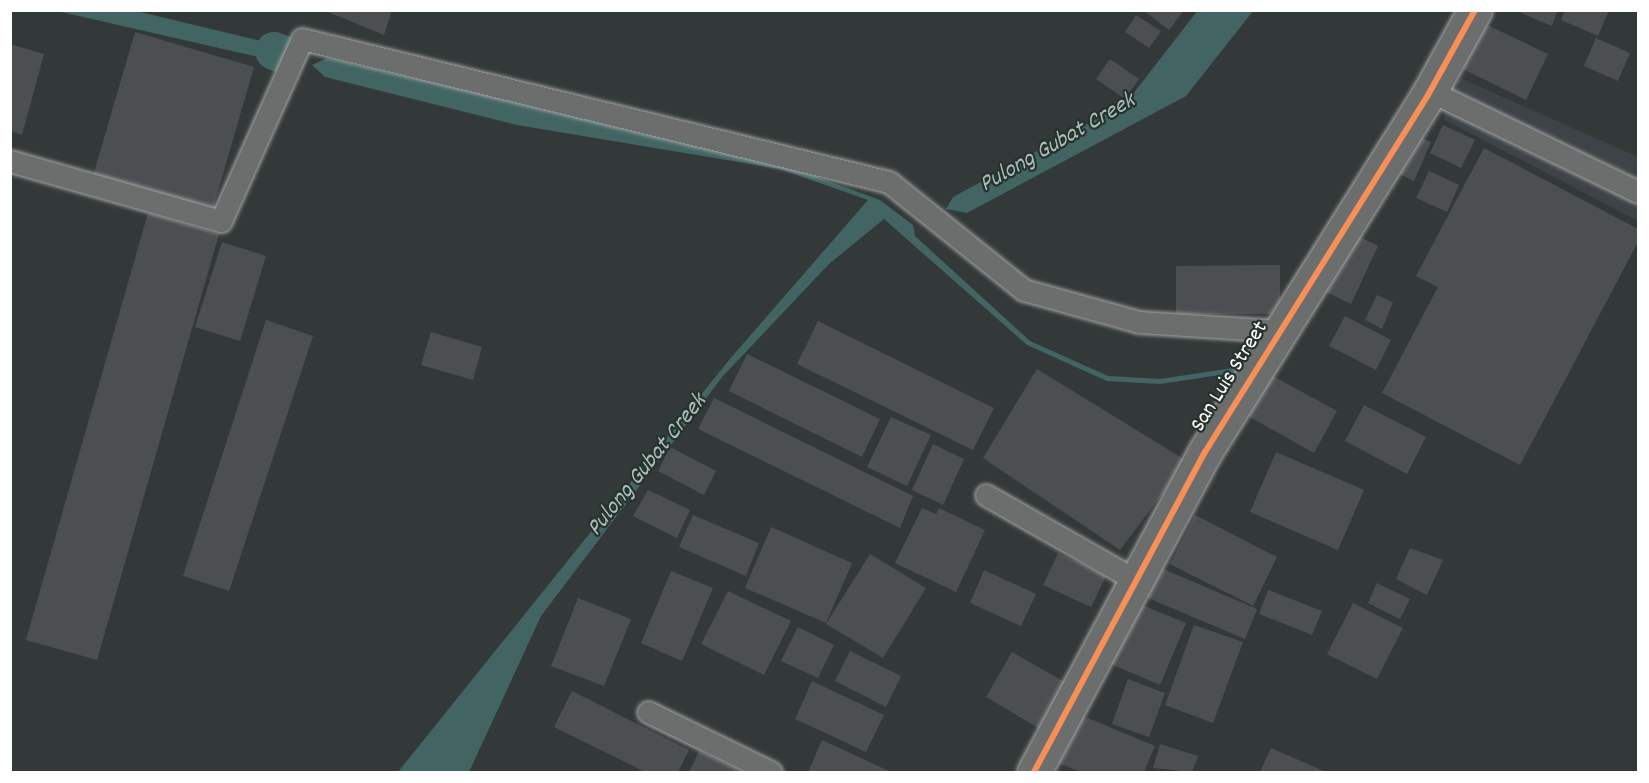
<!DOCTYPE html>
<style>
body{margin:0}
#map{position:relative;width:1649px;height:783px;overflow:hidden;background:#333938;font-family:Dekko,sans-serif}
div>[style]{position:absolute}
.built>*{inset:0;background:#3d4346}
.water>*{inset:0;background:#426564}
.canal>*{height:38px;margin:-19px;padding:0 19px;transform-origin:19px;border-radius:19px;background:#426564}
.building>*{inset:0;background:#4c4f51}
.roads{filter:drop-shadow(0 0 2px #a3a6a5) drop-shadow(0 0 2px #a3a6a5)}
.lane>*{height:21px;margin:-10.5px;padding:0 10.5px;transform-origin:10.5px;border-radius:10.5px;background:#6b6e6d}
.secondary>*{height:33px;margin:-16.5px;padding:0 16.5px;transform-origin:16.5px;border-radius:16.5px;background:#6b6e6d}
.cycleway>*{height:6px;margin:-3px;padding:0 3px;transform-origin:3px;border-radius:3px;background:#f78f57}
span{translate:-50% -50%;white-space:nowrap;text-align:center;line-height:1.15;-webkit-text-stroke:4.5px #26332d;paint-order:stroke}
.street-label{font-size:22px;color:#fff}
.water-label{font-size:24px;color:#abbcbb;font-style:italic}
.frame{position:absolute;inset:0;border:12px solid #fff;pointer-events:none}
</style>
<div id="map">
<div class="built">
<div style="clip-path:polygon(1460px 78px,1638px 157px,1638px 221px,1443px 119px)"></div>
</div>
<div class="water">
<div style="clip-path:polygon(1198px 10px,1253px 11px,1186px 96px,967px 213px,946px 209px,953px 197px,1126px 103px)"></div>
<div style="clip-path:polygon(57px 11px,136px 11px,257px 40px,274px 51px,258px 57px)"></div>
<div style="clip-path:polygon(327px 58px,771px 160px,880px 200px,913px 225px,915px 236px,1030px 341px,1108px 376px,1160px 379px,1239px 367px,1240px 372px,1160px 384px,1107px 381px,1027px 345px,884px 219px,829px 264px,723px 376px,541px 616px,469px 772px,398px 772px,729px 360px,868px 200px,780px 169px,517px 125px,325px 77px,312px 65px)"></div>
</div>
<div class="canal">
<div style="left:274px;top:51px;width:12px;rotate:20deg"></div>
</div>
<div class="building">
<div style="clip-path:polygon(323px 10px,392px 10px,384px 35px)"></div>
<div style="clip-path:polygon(1143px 10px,1184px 10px,1169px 30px)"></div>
<div style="clip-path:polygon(1514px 10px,1558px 10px,1552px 26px)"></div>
<div style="clip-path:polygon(1565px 10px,1609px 10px,1598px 36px,1561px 20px)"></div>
<div style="clip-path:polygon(1136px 15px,1161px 31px,1149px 48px,1125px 32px)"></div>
<div style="clip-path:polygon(1483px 23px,1548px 54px,1526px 100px,1461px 68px)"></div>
<div style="clip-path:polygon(135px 32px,254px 67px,212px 212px,93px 176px)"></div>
<div style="clip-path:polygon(1596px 38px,1630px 53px,1618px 81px,1584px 66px)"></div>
<div style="clip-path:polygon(10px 44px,44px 54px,22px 135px,10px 131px)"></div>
<div style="clip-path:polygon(1110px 59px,1139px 79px,1125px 99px,1096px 79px)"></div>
<div style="clip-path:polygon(1443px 125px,1475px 140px,1461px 168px,1430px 153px)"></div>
<div style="clip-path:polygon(1410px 132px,1431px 142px,1414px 181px,1393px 171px)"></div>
<div style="clip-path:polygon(1484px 148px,1638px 229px,1638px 242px,1520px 465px,1382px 393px,1438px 287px,1416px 276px)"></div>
<div style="clip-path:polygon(1429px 171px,1459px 185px,1447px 212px,1416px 198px)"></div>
<div style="clip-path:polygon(148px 213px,219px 234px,97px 660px,26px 640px)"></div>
<div style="clip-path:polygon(1354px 234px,1378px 246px,1351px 304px,1326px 292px)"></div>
<div style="clip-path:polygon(222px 242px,266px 256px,240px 341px,195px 327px)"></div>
<div style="clip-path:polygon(1280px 265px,1280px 314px,1176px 314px,1176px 266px)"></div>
<div style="clip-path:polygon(1377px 295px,1393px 302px,1382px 329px,1365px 320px)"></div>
<div style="clip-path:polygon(1345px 316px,1391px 340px,1376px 370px,1329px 346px)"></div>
<div style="clip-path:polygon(266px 320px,313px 336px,229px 591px,183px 576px)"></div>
<div style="clip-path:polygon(818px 321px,994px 408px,973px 450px,797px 364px)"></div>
<div style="clip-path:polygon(431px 332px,482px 347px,473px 380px,421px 365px)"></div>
<div style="clip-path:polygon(747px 354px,880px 419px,862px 457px,729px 391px)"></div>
<div style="clip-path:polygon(1037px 369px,1187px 461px,1120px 550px,983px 458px)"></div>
<div style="clip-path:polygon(1271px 375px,1337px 411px,1314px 453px,1248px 416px)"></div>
<div style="clip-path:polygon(714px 398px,913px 496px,900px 528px,698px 429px)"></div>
<div style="clip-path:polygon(1364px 405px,1426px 437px,1407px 474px,1345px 441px)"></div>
<div style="clip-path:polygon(891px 417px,931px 435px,907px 486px,867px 467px)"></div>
<div style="clip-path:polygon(933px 444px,964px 459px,943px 505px,912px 490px)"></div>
<div style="clip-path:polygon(670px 447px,716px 471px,704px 495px,658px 471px)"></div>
<div style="clip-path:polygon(1276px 452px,1364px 490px,1338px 550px,1250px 512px)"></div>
<div style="clip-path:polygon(648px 490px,690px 510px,677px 538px,633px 516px)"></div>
<div style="clip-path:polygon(922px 508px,936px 514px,939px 508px,985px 530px,956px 592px,895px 563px)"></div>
<div style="clip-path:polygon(693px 515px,759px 543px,746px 576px,679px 547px)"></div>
<div style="clip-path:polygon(1195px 515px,1277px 557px,1253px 606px,1170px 564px)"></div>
<div style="clip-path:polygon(771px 527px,852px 563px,826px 623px,745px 588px)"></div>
<div style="clip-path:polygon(1410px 548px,1443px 560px,1427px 595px,1396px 579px)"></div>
<div style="clip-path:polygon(1058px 553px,1106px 576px,1091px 607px,1043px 585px)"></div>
<div style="clip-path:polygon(870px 554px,926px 588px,883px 658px,826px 624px)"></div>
<div style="clip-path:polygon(1161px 568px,1257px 609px,1245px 639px,1148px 598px)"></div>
<div style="clip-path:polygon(984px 570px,1036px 594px,1021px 626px,970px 603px)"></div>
<div style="clip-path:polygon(671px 571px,713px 588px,682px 661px,641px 643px)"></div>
<div style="clip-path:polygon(1377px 583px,1410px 599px,1400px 619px,1368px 603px)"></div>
<div style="clip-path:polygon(1268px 590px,1322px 611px,1312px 635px,1259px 614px)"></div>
<div style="clip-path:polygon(728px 591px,791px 621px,764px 675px,701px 644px)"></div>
<div style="clip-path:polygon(578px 598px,631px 619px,604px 686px,551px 666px)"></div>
<div style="clip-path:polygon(1137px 603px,1186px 623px,1160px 685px,1111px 664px)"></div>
<div style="clip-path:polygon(1353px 603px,1403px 628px,1377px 679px,1327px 654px)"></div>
<div style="clip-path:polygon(1194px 625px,1243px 642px,1213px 723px,1165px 705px)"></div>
<div style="clip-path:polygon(798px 627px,834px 645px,818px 678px,781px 661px)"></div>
<div style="clip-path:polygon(850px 651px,901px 676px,886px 707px,835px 681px)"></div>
<div style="clip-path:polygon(1012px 652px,1068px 684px,1042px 730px,986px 697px)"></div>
<div style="clip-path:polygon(1128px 679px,1165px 693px,1149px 737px,1112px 724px)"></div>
<div style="clip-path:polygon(812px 681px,884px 715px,866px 752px,795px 719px)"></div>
<div style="clip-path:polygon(572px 691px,689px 750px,678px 772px,645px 772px,554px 727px)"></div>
<div style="clip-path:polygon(1078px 714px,1155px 746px,1144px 772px,1081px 772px,1058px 763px)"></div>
<div style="clip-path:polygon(822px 740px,891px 772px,808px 772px)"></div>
<div style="clip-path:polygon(1160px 744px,1198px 756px,1192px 772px,1153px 768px)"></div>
<div style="clip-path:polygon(1271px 748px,1326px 772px,1260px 772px)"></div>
<div style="clip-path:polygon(699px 751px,743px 772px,689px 772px)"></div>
</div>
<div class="roads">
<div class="lane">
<div style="left:1430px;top:91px;width:231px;rotate:25.9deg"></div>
<div style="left:10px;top:161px;width:219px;rotate:15.9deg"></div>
<div style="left:221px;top:221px;width:199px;rotate:-66deg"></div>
<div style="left:302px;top:39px;width:604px;rotate:13.69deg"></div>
<div style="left:889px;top:182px;width:173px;rotate:38.7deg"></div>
<div style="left:1024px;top:290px;width:119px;rotate:15.5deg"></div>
<div style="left:1139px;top:322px;width:141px;rotate:3.7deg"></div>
<div style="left:986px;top:495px;width:174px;rotate:29.7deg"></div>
<div style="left:648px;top:712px;width:137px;rotate:26deg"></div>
</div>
<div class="secondary">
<div style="left:1034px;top:772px;width:363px;rotate:-61.9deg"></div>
<div style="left:1205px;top:452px;width:421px;rotate:-58deg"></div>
<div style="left:1428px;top:95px;width:97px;rotate:-61.1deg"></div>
</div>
</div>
<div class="cycleway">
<div style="left:1034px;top:772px;width:363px;rotate:-61.9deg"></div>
<div style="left:1205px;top:452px;width:421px;rotate:-58deg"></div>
<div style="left:1428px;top:95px;width:97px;rotate:-61.1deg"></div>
</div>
<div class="street-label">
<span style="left:1230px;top:377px;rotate:-58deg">San Luis Street</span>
</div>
<div class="water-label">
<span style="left:1058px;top:144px;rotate:-30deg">Pulong Gubat Creek</span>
<span style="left:648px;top:466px;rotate:-51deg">Pulong Gubat Creek</span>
</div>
<div class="frame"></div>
</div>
